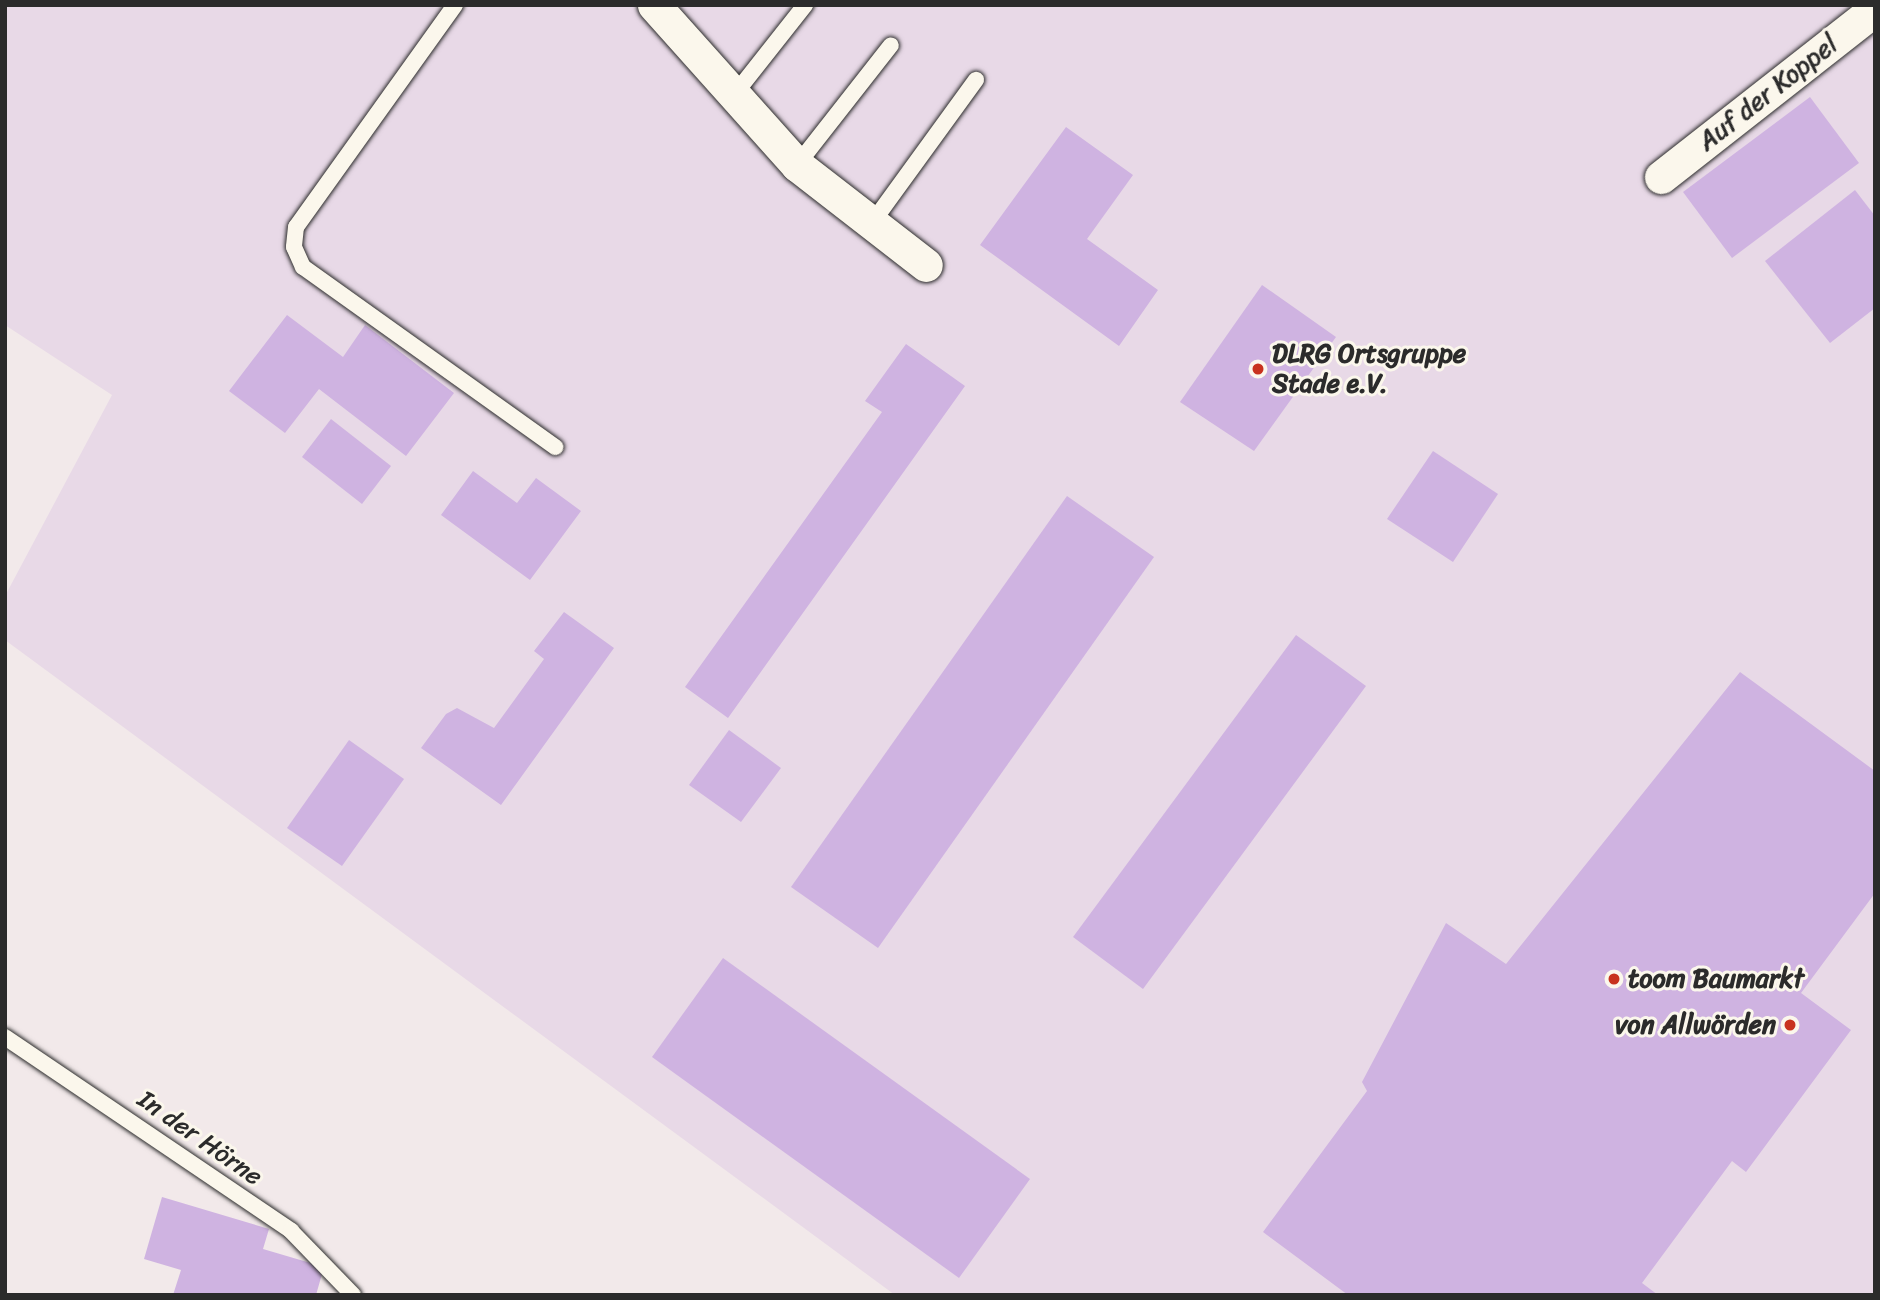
<!DOCTYPE html>
<meta charset="utf-8">
<style>
body{margin:0}
#map{position:relative;width:1880px;height:1300px;overflow:hidden;background:#f2e9ea;font-family:Sriracha,sans-serif}
div>[style]{position:absolute}
.built>*{inset:0;background:#e8d9e7}
.building>*{inset:0;background:#cfb3e1}
.roads{filter:drop-shadow(0 0 2px #2b2b2b) drop-shadow(0 0 2px #2b2b2b)}
.service>*{height:16px;margin:-8px;padding:0 8px;transform-origin:8px;border-radius:8px;background:#fbf7ec}
.minor>*{height:33px;margin:-16.5px;padding:0 16.5px;transform-origin:16.5px;border-radius:16.5px;background:#fbf7ec}
.dots>*{width:19px;height:19px;translate:-50% -50%;box-sizing:border-box;border:4px solid #fbf7ec;border-radius:50%}
span{translate:-50% -50%;white-space:nowrap;text-align:center;line-height:1.15;-webkit-text-stroke:6px #fbf7ec;paint-order:stroke}
.street-label{font-size:26px;color:#2b2b2b}
.poi-label{font-size:26px;color:#2b2b2b;font-weight:700}
.left{translate:0 -50%;text-align:left}
.right{translate:-100% -50%;text-align:right}
.frame{position:absolute;inset:0;border:7px solid #2b2b2b;pointer-events:none}
</style>
<div id="map">
<div class="built">
<div style="clip-path:polygon(5px 5px,1875px 5px,1875px 1295px,895px 1295px,5px 640px,5px 596px,112px 395px,5px 325px)"></div>
</div>
<div class="building">
<div style="clip-path:polygon(1810px 97px,1859px 163px,1732px 258px,1683px 192px)"></div>
<div style="clip-path:polygon(1066px 127px,1133px 175px,1087px 239px,1158px 290px,1119px 346px,980px 245px)"></div>
<div style="clip-path:polygon(1855px 190px,1875px 216px,1875px 308px,1830px 343px,1765px 261px)"></div>
<div style="clip-path:polygon(1262px 285px,1336px 337px,1254px 451px,1180px 402px)"></div>
<div style="clip-path:polygon(287px 315px,343px 357px,365px 325px,454px 393px,406px 456px,319px 389px,285px 433px,229px 391px)"></div>
<div style="clip-path:polygon(906px 344px,965px 386px,728px 718px,685px 687px,882px 412px,865px 401px)"></div>
<div style="clip-path:polygon(331px 419px,391px 466px,362px 504px,302px 457px)"></div>
<div style="clip-path:polygon(1433px 451px,1498px 494px,1453px 562px,1387px 519px)"></div>
<div style="clip-path:polygon(473px 471px,517px 503px,536px 478px,581px 511px,530px 580px,441px 515px)"></div>
<div style="clip-path:polygon(1067px 496px,1154px 557px,878px 948px,791px 887px)"></div>
<div style="clip-path:polygon(564px 612px,614px 648px,501px 805px,421px 748px,446px 714px,457px 708px,494px 728px,544px 659px,534px 651px)"></div>
<div style="clip-path:polygon(1296px 635px,1366px 686px,1143px 989px,1073px 937px)"></div>
<div style="clip-path:polygon(1740px 672px,1875px 771px,1875px 893px,1801px 993px,1851px 1030px,1746px 1172px,1732px 1161px,1642px 1283px,1658px 1295px,1348px 1295px,1263px 1232px,1367px 1091px,1362px 1082px,1446px 923px,1506px 964px)"></div>
<div style="clip-path:polygon(729px 730px,781px 768px,741px 822px,689px 785px)"></div>
<div style="clip-path:polygon(349px 740px,404px 779px,342px 866px,287px 828px)"></div>
<div style="clip-path:polygon(723px 958px,1030px 1179px,959px 1278px,652px 1057px)"></div>
<div style="clip-path:polygon(162px 1197px,269px 1229px,263px 1249px,324px 1267px,316px 1295px,173px 1295px,181px 1270px,144px 1259px)"></div>
</div>
<div class="roads">
<div class="service">
<div style="left:455px;top:5px;width:273px;rotate:125.6deg"></div>
<div style="left:296px;top:227px;width:20px;rotate:96deg"></div>
<div style="left:294px;top:247px;width:22px;rotate:66deg"></div>
<div style="left:303px;top:267px;width:310px;rotate:35.5deg"></div>
<div style="left:734px;top:95px;width:115px;rotate:-51.7deg"></div>
<div style="left:797px;top:165px;width:152px;rotate:-51.9deg"></div>
<div style="left:872px;top:223px;width:177px;rotate:-54deg"></div>
<div style="left:5px;top:1037px;width:346px;rotate:34.1deg"></div>
<div style="left:291px;top:1231px;width:89px;rotate:45.9deg"></div>
</div>
<div class="minor">
<div style="left:654px;top:5px;width:215px;rotate:48.2deg"></div>
<div style="left:797px;top:165px;width:163px;rotate:37.8deg"></div>
<div style="left:1661px;top:177px;width:272px;rotate:-38.1deg"></div>
</div>
</div>
<div class="dots">
<div style="left:1258px;top:369px;background:#c8321e"></div>
<div style="left:1614px;top:979px;background:#c8321e"></div>
<div style="left:1790px;top:1025px;background:#c8321e"></div>
</div>
<div class="street-label">
<span style="left:1768px;top:93px;rotate:-38deg">Auf der Koppel</span>
<span style="left:200px;top:1138px;rotate:35deg">In der Hörne</span>
</div>
<div class="poi-label">
<span class="left" style="left:1272px;top:369px">DLRG Ortsgruppe<br>Stade e.V.</span>
<span class="left" style="left:1628px;top:979px">toom Baumarkt</span>
<span class="right" style="left:1776px;top:1025px">von Allwörden</span>
</div>
<div class="frame"></div>
</div>
